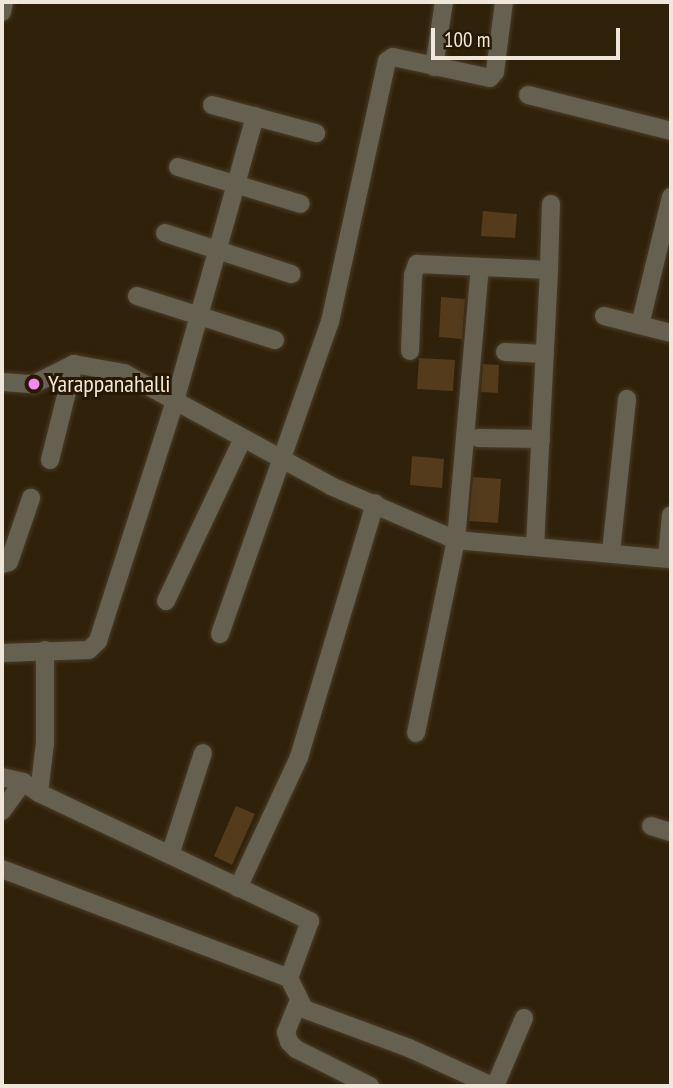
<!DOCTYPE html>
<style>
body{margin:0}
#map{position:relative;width:673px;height:1088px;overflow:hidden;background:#30210b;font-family:"PT Sans Narrow",sans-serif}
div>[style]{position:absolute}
.building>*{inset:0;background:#533b1c}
.roads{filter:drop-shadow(0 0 2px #4b3d28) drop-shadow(0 0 2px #4b3d28)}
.minor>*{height:18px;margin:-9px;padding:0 9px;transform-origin:9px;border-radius:9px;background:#656050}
.dots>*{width:19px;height:19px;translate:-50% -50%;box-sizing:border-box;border:4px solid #261803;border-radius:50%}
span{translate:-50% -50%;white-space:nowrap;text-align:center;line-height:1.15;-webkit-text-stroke:6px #261803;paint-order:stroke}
.poi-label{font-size:24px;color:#f0e6d9}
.left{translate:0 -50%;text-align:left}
.frame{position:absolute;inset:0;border:4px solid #f0e6d9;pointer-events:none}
.scale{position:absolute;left:431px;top:28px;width:189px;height:32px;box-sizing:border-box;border:4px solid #f0e6d9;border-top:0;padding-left:9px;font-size:21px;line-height:24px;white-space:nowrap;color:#f0e6d9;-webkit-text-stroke:5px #261803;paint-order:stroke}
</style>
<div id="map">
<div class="building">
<div style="clip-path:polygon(483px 211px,517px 214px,515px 238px,481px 236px)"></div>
<div style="clip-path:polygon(441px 297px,465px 299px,462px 339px,439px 337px)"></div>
<div style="clip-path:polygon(419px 358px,455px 360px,453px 391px,417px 389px)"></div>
<div style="clip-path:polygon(483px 364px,499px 365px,498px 393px,481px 392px)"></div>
<div style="clip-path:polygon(412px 456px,444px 459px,442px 488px,410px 485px)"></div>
<div style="clip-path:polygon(473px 477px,501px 479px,498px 523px,469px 521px)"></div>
<div style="clip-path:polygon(236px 806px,255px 814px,232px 865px,214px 856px)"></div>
</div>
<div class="roads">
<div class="minor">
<div style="left:2px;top:12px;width:10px;rotate:-79deg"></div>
<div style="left:434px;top:67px;width:66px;rotate:-81.3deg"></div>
<div style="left:528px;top:95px;width:147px;rotate:14.1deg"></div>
<div style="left:212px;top:105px;width:108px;rotate:15.1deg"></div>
<div style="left:178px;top:167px;width:128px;rotate:16.7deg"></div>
<div style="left:165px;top:233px;width:133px;rotate:18deg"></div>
<div style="left:137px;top:296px;width:145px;rotate:17.7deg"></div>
<div style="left:604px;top:316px;width:69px;rotate:14.2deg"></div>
<div style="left:640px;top:325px;width:132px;rotate:-76.4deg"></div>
<div style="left:410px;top:351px;width:76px;rotate:-87.7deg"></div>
<div style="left:413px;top:275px;width:12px;rotate:-70deg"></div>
<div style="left:417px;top:264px;width:132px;rotate:2.6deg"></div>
<div style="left:549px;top:270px;width:66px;rotate:-88.3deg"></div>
<div style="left:505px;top:352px;width:40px;rotate:2.9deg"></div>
<div style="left:2px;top:382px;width:32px;rotate:4deg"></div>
<div style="left:34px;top:384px;width:45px;rotate:-26.6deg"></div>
<div style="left:74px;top:364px;width:51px;rotate:10.2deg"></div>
<div style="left:124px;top:373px;width:236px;rotate:28.6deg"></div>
<div style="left:331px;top:486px;width:136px;rotate:23.4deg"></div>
<div style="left:456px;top:540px;width:216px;rotate:5.1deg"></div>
<div style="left:478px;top:438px;width:63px;rotate:0.9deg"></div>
<div style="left:50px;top:460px;width:99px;rotate:-76deg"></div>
<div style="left:535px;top:546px;width:276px;rotate:-87.1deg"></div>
<div style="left:611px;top:552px;width:154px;rotate:-84deg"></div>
<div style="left:667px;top:558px;width:43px;rotate:-84.7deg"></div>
<div style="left:2px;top:564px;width:7px;rotate:-16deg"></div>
<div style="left:9px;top:562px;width:68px;rotate:-71deg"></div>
<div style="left:166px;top:601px;width:180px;rotate:-64.7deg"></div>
<div style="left:220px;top:634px;width:331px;rotate:-70.6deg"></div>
<div style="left:330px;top:322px;width:267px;rotate:-77.7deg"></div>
<div style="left:387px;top:61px;width:7px;rotate:-34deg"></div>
<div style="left:393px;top:57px;width:99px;rotate:12.2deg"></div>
<div style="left:490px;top:78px;width:8px;rotate:-50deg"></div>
<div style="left:495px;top:72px;width:71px;rotate:-82.7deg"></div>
<div style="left:2px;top:653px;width:87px;rotate:-2deg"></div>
<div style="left:89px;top:650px;width:13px;rotate:-45deg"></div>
<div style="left:98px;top:641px;width:252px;rotate:-72.2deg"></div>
<div style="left:175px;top:401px;width:296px;rotate:-74.3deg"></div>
<div style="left:416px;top:733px;width:197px;rotate:-78.3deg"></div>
<div style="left:456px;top:540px;width:274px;rotate:-85deg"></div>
<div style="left:2px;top:777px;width:22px;rotate:13deg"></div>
<div style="left:39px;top:793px;width:50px;rotate:-83.2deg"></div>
<div style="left:45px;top:743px;width:93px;rotate:-90deg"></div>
<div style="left:2px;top:811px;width:36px;rotate:-54deg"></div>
<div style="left:23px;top:782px;width:19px;rotate:35deg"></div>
<div style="left:39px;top:793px;width:300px;rotate:25.3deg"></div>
<div style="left:310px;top:921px;width:61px;rotate:110.2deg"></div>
<div style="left:289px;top:978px;width:34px;rotate:64deg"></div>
<div style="left:304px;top:1009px;width:112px;rotate:20.4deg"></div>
<div style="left:409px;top:1048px;width:91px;rotate:24.6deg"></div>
<div style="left:651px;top:826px;width:21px;rotate:17deg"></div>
<div style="left:170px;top:855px;width:107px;rotate:-72.1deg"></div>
<div style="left:2px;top:869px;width:307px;rotate:20.8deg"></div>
<div style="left:238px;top:888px;width:145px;rotate:-65deg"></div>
<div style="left:299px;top:757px;width:265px;rotate:-73.3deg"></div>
<div style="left:299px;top:1000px;width:35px;rotate:112deg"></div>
<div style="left:286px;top:1032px;width:10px;rotate:73deg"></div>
<div style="left:289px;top:1042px;width:10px;rotate:45deg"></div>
<div style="left:296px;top:1049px;width:83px;rotate:26.6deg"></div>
<div style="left:495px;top:1086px;width:74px;rotate:-66.9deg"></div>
</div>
</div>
<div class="dots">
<div style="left:34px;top:384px;background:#f589ef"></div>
</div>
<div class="poi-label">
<span class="left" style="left:48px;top:384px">Yarappanahalli</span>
</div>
<div class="frame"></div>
<div class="scale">100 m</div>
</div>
